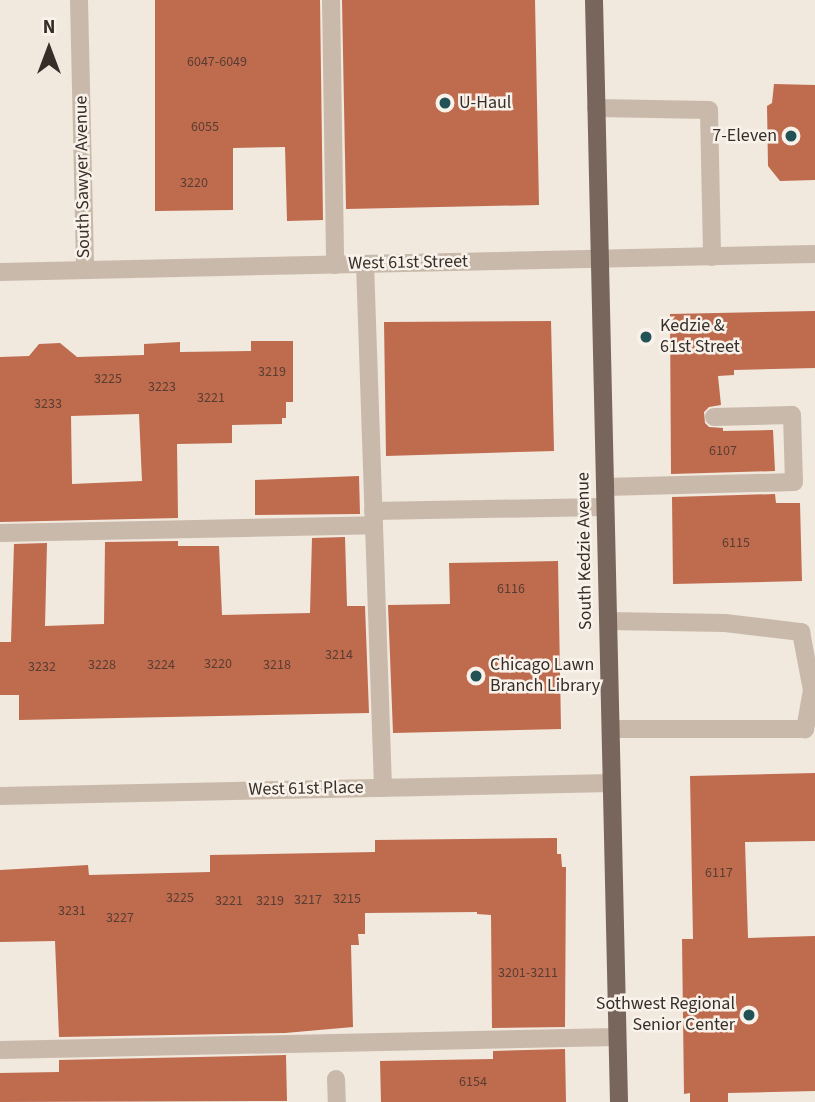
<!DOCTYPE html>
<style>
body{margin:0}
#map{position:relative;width:815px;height:1102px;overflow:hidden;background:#f1e8de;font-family:"Source Sans 3",sans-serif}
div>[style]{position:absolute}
.building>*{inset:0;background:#bf6b4e}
.minor>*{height:18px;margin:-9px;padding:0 9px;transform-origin:9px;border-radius:9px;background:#c9b9aa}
.major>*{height:18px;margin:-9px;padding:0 9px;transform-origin:9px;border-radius:9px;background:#78655b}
.dots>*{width:19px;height:19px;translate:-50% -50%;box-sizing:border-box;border:4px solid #f9f2ea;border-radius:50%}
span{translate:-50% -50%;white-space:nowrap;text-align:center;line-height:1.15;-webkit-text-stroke:5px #f9f2ea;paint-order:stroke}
.number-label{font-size:14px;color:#593d32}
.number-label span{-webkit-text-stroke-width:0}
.poi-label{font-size:18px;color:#372e29}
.left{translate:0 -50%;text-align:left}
.right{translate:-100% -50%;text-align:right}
.street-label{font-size:18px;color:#372e29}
.north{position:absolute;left:14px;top:14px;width:70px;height:70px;-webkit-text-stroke:5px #f9f2ea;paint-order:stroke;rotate:0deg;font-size:19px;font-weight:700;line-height:28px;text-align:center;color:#372e29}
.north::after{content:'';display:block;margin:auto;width:24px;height:32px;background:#372e29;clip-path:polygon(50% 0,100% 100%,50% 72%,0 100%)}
</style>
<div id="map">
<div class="building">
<div style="clip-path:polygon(155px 0,320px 0,323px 220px,287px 221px,285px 147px,233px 148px,233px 210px,155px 211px)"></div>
<div style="clip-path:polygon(342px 0,535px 0,539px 205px,346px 209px)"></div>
<div style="clip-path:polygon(774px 84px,815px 85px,815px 180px,780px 181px,768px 166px,767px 106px,772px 103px)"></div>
<div style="clip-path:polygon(815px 311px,815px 368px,734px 370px,734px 375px,718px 376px,721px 405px,709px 407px,704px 412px,705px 423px,709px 427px,723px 428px,723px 431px,773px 430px,775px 471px,671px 474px,670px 314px)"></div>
<div style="clip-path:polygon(551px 321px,554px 451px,386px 456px,384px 322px)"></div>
<div style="clip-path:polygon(evenodd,251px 341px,293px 341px,293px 402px,286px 402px,286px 418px,282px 418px,282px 424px,232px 425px,232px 443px,177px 444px,178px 518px,0 522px,0 357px,29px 356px,39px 344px,60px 343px,77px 357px,144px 355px,144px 344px,180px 342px,180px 352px,251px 351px,251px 341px,139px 414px,142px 481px,72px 484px,71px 416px,139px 414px)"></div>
<div style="clip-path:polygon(359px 476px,360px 514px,255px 515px,255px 480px)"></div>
<div style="clip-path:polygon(775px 494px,776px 503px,800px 503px,802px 581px,673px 584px,672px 497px)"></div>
<div style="clip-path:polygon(345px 537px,347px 606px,365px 606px,369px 713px,19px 720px,19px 695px,0 695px,0 642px,11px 642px,14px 544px,47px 543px,45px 626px,104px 624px,105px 542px,178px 541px,178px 546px,219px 546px,222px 615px,310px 613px,312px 538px)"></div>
<div style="clip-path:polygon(558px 561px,561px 729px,393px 733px,388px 605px,450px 604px,449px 563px)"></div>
<div style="clip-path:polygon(815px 773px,815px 841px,745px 842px,748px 938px,815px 936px,815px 1091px,728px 1093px,728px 1102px,690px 1102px,690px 1093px,684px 1094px,682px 939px,693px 939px,690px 776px)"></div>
<div style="clip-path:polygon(557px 838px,557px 854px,561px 854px,562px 867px,566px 867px,565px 1027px,492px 1028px,491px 915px,477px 914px,477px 912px,365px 913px,365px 934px,358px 934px,359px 945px,351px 945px,353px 1027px,285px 1033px,59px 1037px,55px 941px,0 942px,0 870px,88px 865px,89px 875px,210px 872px,210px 855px,375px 852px,375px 840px)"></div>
<div style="clip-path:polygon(565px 1049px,566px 1102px,381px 1102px,380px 1061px,493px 1059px,493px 1051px)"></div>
<div style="clip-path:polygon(286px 1055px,287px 1101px,0 1102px,0 1073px,59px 1072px,59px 1060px)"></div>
</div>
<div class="minor">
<div style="left:79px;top:0;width:270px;rotate:88.7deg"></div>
<div style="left:331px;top:0;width:265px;rotate:89.1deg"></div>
<div style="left:596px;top:108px;width:113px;rotate:1deg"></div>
<div style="left:709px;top:110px;width:147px;rotate:88.8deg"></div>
<div style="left:365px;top:264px;width:524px;rotate:88.03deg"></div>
<div style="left:0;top:272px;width:815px;rotate:-1.27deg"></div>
<div style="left:605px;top:487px;width:189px;rotate:-1.5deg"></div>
<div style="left:794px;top:482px;width:67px;rotate:-91.7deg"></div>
<div style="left:792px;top:415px;width:78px;rotate:178.5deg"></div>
<div style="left:373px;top:511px;width:232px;rotate:-1deg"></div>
<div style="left:0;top:533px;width:374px;rotate:-1.2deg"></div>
<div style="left:608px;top:621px;width:117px;rotate:1deg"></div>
<div style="left:725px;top:623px;width:77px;rotate:6.8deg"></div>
<div style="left:801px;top:632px;width:59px;rotate:79.3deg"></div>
<div style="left:812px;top:690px;width:40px;rotate:100deg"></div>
<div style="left:805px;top:729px;width:194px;rotate:180deg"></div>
<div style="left:0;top:796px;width:612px;rotate:-1.22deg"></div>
<div style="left:0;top:1050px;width:617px;rotate:-1.21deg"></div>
<div style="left:336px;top:1079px;width:23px;rotate:88deg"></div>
</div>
<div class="major">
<div style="left:594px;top:0;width:1102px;rotate:88.7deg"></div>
</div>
<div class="dots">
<div style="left:445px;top:103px;background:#215256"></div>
<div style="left:791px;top:136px;background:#215256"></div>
<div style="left:646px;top:337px;background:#215256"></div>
<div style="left:476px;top:676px;background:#215256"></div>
<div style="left:749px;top:1015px;background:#215256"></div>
</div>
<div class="number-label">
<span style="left:217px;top:62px">6047-6049</span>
<span style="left:205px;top:127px">6055</span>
<span style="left:194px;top:183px">3220</span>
<span style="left:272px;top:372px">3219</span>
<span style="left:108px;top:379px">3225</span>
<span style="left:162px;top:387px">3223</span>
<span style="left:211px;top:398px">3221</span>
<span style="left:48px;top:404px">3233</span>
<span style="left:723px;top:451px">6107</span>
<span style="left:736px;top:543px">6115</span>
<span style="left:511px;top:589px">6116</span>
<span style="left:339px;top:655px">3214</span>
<span style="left:218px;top:664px">3220</span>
<span style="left:102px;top:665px">3228</span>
<span style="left:161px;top:665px">3224</span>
<span style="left:277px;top:665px">3218</span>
<span style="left:42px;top:667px">3232</span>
<span style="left:719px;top:873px">6117</span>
<span style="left:180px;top:898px">3225</span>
<span style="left:347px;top:899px">3215</span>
<span style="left:308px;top:900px">3217</span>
<span style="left:229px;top:901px">3221</span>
<span style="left:270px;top:901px">3219</span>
<span style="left:72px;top:911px">3231</span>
<span style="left:120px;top:918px">3227</span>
<span style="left:528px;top:973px">3201-3211</span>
<span style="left:473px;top:1082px">6154</span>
</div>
<div class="poi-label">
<span class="left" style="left:459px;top:103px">U-Haul</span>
<span class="right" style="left:777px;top:136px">7-Eleven</span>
<span class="left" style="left:660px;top:337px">Kedzie &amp;<br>61st Street</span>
<span class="left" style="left:490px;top:676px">Chicago Lawn<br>Branch Library</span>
<span class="right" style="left:735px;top:1015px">Sothwest Regional<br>Senior Center</span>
</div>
<div class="street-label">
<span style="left:83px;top:177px;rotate:-91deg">South Sawyer Avenue</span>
<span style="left:408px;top:263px;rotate:-1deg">West 61st Street</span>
<span style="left:585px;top:551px;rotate:-91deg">South Kedzie Avenue</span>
<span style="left:306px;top:789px;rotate:-1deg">West 61st Place</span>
</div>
<div class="north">N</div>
</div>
